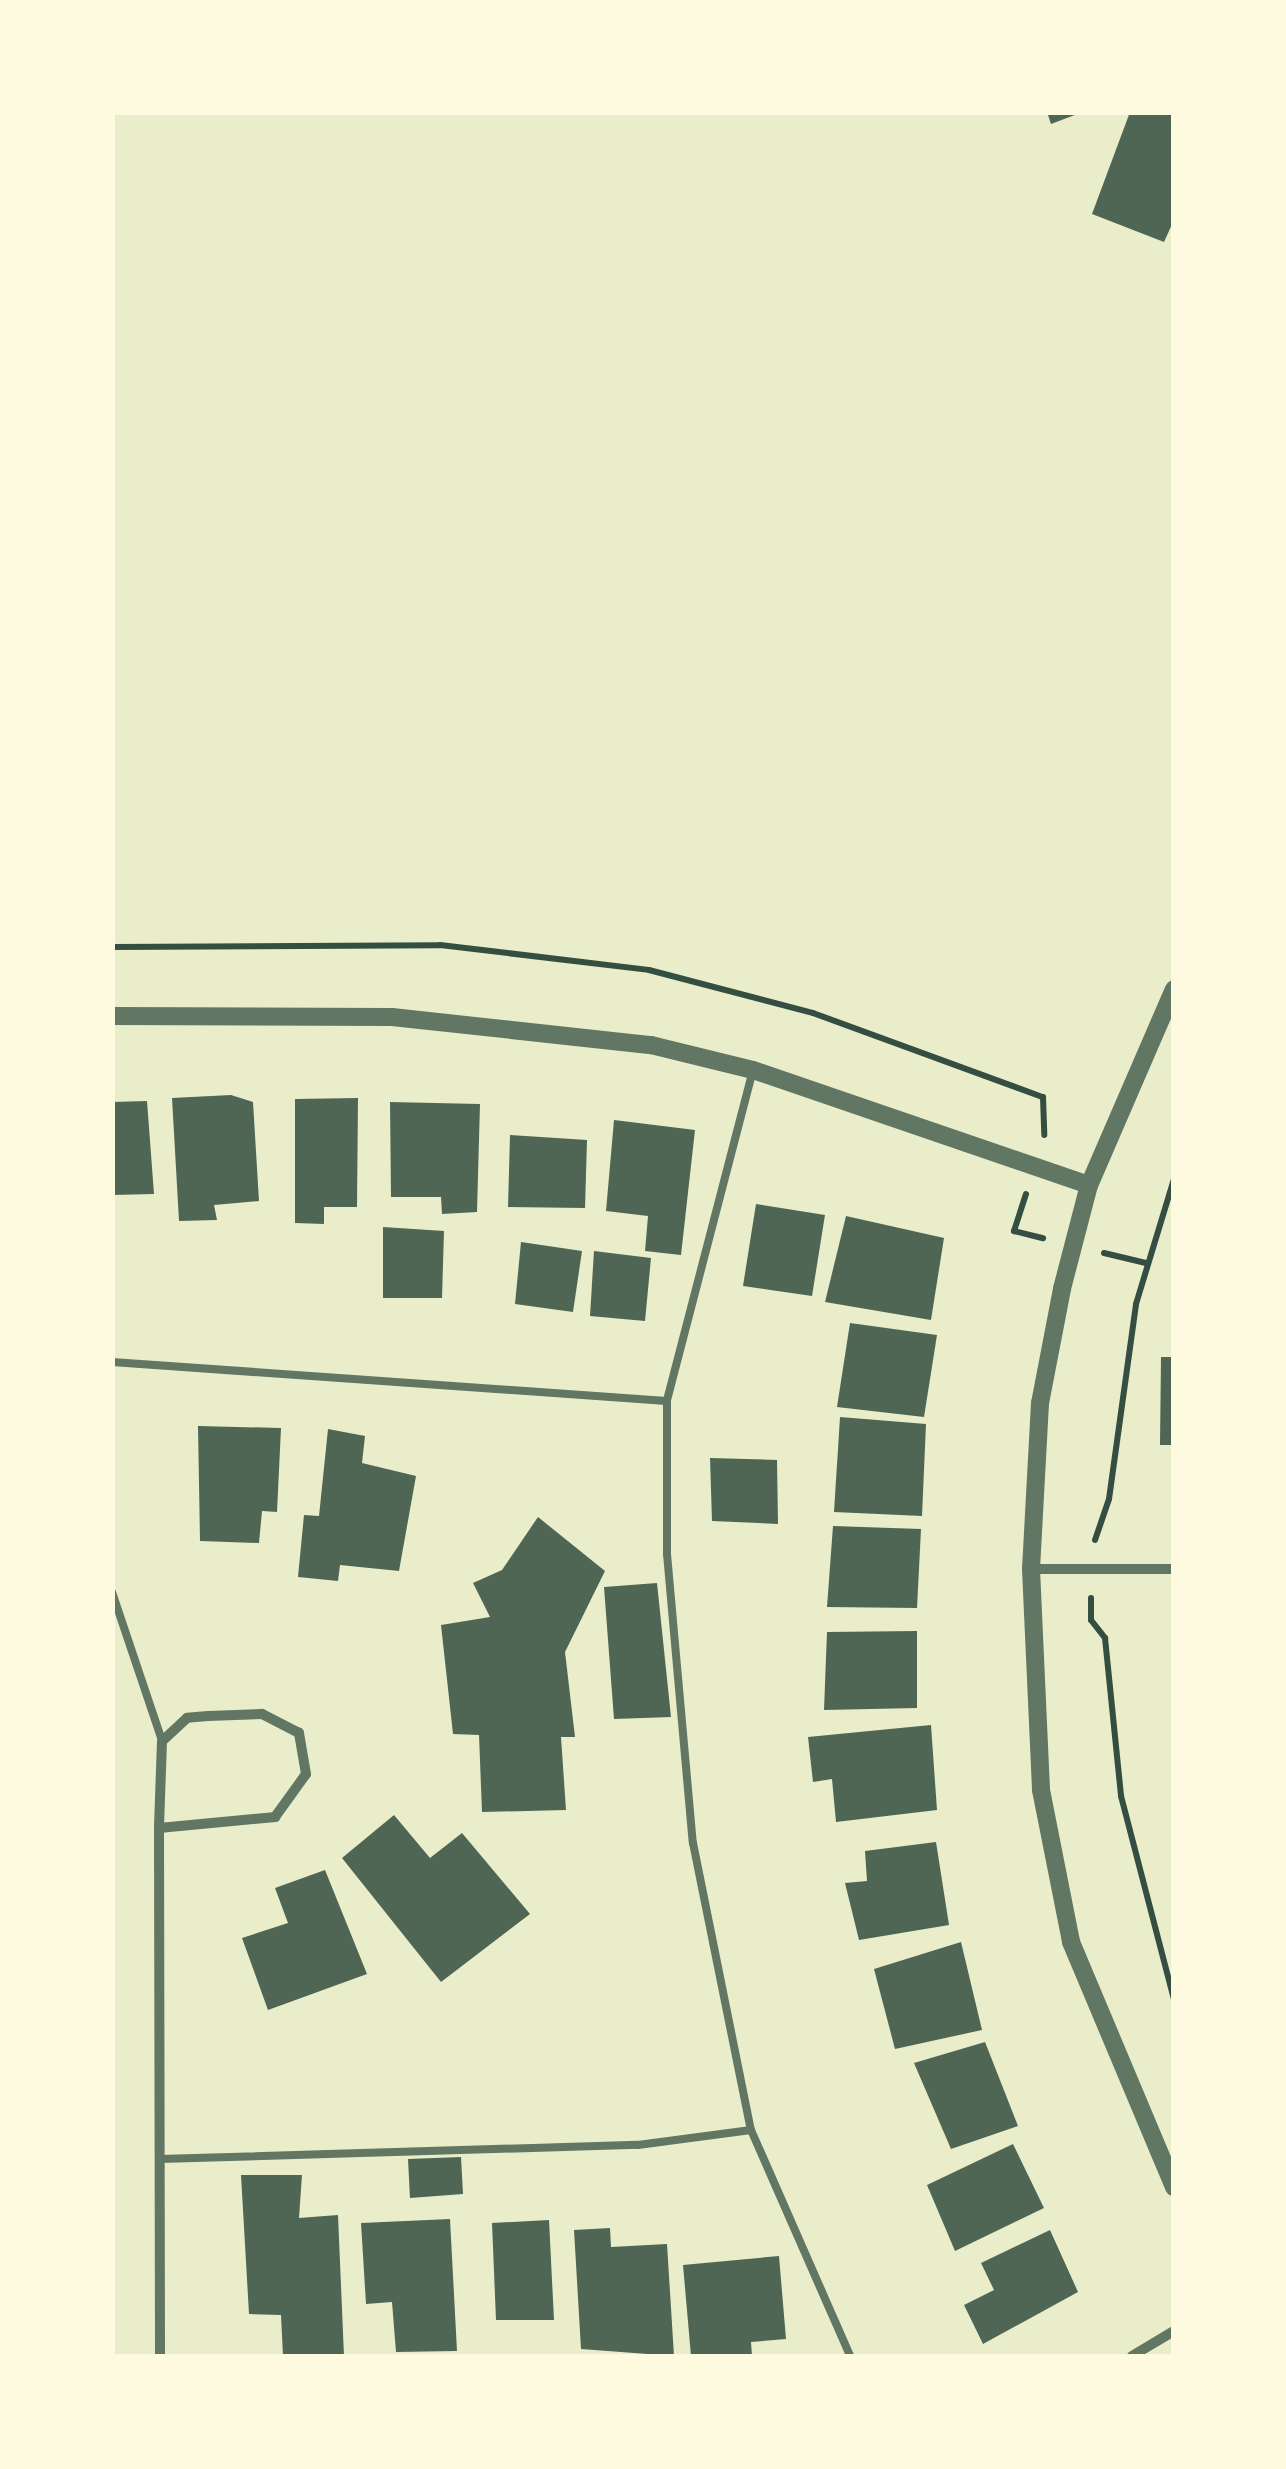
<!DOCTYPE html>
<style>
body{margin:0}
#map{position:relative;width:1286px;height:2469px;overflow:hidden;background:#e9edc9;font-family:Poppins,sans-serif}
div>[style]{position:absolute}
.building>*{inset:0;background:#4f6655}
.path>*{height:6px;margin:-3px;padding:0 3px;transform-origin:3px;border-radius:3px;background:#344e41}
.service>*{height:8px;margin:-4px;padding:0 4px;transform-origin:4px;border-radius:4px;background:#617663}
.minor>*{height:10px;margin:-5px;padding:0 5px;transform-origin:5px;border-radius:5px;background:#617663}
.tertiary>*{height:18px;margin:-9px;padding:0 9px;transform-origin:9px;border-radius:9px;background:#617663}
span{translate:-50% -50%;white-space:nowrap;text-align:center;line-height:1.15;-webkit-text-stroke:10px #fefae0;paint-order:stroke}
.frame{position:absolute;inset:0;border:115px solid #fefae0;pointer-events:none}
</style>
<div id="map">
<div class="building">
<div style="clip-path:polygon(1047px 112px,1080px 112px,1080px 113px,1051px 124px)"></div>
<div style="clip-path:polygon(1130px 112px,1174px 112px,1174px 220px,1164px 242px,1092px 214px)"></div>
<div style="clip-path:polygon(231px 1095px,253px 1102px,259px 1201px,214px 1205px,217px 1220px,179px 1221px,172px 1098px)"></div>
<div style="clip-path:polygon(358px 1098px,357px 1207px,324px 1207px,324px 1224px,295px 1223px,295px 1099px)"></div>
<div style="clip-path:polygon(147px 1101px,154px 1194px,112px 1195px,112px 1102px)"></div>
<div style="clip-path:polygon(390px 1102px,480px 1104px,477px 1212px,442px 1214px,441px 1197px,391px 1197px)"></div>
<div style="clip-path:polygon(614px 1120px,695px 1130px,681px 1255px,645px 1251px,648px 1216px,606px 1211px)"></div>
<div style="clip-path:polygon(510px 1135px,587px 1140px,585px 1208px,508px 1207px)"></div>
<div style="clip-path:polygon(756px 1204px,825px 1215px,812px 1296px,743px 1286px)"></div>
<div style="clip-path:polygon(846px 1216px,944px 1238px,931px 1320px,825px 1302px)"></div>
<div style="clip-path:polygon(383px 1227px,444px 1231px,442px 1298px,383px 1298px)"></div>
<div style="clip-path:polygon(521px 1242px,582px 1251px,573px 1312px,515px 1304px)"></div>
<div style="clip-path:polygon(594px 1251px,651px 1258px,645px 1321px,590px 1316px)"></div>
<div style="clip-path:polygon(850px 1323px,937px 1335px,924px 1417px,837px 1407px)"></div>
<div style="clip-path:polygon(1161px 1357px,1174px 1357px,1174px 1445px,1160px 1445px)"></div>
<div style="clip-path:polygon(840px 1417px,926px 1424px,922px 1516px,834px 1512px)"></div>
<div style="clip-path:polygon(198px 1426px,281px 1428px,277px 1512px,262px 1511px,259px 1543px,200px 1541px)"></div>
<div style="clip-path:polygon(328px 1429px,365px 1436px,362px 1463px,416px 1476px,399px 1571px,340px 1565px,338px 1581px,298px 1577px,304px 1515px,319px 1516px)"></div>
<div style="clip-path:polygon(710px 1458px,777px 1460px,778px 1524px,712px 1521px)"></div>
<div style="clip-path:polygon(538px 1517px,605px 1571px,565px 1652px,575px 1737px,561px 1737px,566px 1810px,482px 1812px,479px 1735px,453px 1734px,441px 1625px,490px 1617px,473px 1583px,502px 1570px)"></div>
<div style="clip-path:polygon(833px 1526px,921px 1529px,917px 1608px,827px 1607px)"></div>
<div style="clip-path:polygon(657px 1583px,671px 1717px,614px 1719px,604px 1587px)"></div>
<div style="clip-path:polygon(917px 1631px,917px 1708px,824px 1710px,827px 1632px)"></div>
<div style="clip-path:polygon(931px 1725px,937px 1810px,836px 1822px,832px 1779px,813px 1782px,808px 1737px)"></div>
<div style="clip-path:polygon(394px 1815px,430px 1858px,462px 1833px,530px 1914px,441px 1982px,342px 1858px)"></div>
<div style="clip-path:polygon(936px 1842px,949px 1925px,859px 1940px,845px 1883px,867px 1881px,865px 1851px)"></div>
<div style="clip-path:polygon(325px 1870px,367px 1974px,268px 2010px,242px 1938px,288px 1923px,275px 1888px)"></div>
<div style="clip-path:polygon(961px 1942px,982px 2030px,895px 2049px,874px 1969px)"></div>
<div style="clip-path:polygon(985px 2042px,1018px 2126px,951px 2149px,914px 2063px)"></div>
<div style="clip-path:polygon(1013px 2144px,1044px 2208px,955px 2251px,927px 2185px)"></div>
<div style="clip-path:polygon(461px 2157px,463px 2194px,410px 2198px,408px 2159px)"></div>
<div style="clip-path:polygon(241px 2175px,302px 2175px,299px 2218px,338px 2215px,344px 2356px,283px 2356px,281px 2315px,249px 2314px)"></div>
<div style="clip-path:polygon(450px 2219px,457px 2351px,396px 2352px,392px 2302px,366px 2304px,361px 2223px)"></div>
<div style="clip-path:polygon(549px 2220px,554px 2320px,496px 2320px,492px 2223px)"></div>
<div style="clip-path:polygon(610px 2228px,611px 2247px,667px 2244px,674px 2356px,581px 2349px,574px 2230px)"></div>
<div style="clip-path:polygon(1050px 2230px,1078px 2292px,983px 2344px,964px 2305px,994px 2290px,981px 2263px)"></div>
<div style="clip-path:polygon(779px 2256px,786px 2339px,751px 2342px,752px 2356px,691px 2356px,683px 2265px)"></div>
</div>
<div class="path">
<div style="left:112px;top:947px;width:328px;rotate:-0.3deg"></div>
<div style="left:440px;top:945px;width:210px;rotate:6.8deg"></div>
<div style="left:649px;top:970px;width:170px;rotate:14.7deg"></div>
<div style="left:813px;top:1013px;width:245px;rotate:20.1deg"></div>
<div style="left:1043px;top:1097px;width:38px;rotate:88deg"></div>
<div style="left:1026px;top:1194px;width:39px;rotate:108deg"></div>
<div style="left:1014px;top:1231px;width:30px;rotate:14deg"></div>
<div style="left:1104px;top:1253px;width:43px;rotate:13.4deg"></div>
<div style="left:1095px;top:1540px;width:43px;rotate:-71.1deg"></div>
<div style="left:1109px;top:1499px;width:197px;rotate:-82.1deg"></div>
<div style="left:1136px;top:1304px;width:131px;rotate:-73.1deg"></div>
<div style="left:1091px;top:1598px;width:22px;rotate:90deg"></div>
<div style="left:1091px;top:1620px;width:23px;rotate:52deg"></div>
<div style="left:1105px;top:1638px;width:159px;rotate:84.2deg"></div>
<div style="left:1121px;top:1796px;width:210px;rotate:75.4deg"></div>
</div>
<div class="service">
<div style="left:753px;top:1070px;width:342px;rotate:104.6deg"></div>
<div style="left:667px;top:1401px;width:153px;rotate:90deg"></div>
<div style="left:667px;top:1554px;width:290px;rotate:84.9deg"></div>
<div style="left:693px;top:1843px;width:293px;rotate:78.6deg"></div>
<div style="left:751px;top:2130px;width:247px;rotate:66.3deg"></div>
<div style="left:112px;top:1362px;width:556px;rotate:4.02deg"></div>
<div style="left:112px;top:1592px;width:157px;rotate:71.4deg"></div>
<div style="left:160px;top:2159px;width:478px;rotate:-1.7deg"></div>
<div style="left:638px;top:2145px;width:114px;rotate:-7.6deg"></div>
</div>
<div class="minor">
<div style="left:1031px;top:1569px;width:143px"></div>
<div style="left:159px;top:1828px;width:117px;rotate:-5.4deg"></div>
<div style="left:275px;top:1817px;width:53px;rotate:-54.2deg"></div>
<div style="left:306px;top:1774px;width:42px;rotate:-99.7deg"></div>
<div style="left:299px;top:1733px;width:42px;rotate:-152.8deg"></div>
<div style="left:262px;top:1714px;width:54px;rotate:177.9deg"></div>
<div style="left:208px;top:1716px;width:21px;rotate:175deg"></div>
<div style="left:187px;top:1718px;width:34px;rotate:137deg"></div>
<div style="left:162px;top:1741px;width:87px;rotate:92deg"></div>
<div style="left:159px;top:1828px;width:528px;rotate:89.89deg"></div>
<div style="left:1132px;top:2356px;width:49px;rotate:-30.8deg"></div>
</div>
<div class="tertiary">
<div style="left:1174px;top:989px;width:214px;rotate:113.4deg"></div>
<div style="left:1089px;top:1185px;width:107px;rotate:104.6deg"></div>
<div style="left:1062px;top:1289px;width:116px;rotate:100.9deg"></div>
<div style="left:1040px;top:1403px;width:166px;rotate:93.1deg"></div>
<div style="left:1031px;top:1569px;width:221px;rotate:87.4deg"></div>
<div style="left:1041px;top:1790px;width:155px;rotate:78.8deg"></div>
<div style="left:1071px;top:1942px;width:266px;rotate:67.2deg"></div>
<div style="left:112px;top:1016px;width:280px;rotate:0.2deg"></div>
<div style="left:392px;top:1017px;width:261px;rotate:6.2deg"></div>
<div style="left:651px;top:1045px;width:105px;rotate:13.8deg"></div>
<div style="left:753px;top:1070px;width:355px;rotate:18.9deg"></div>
</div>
<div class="frame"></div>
</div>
